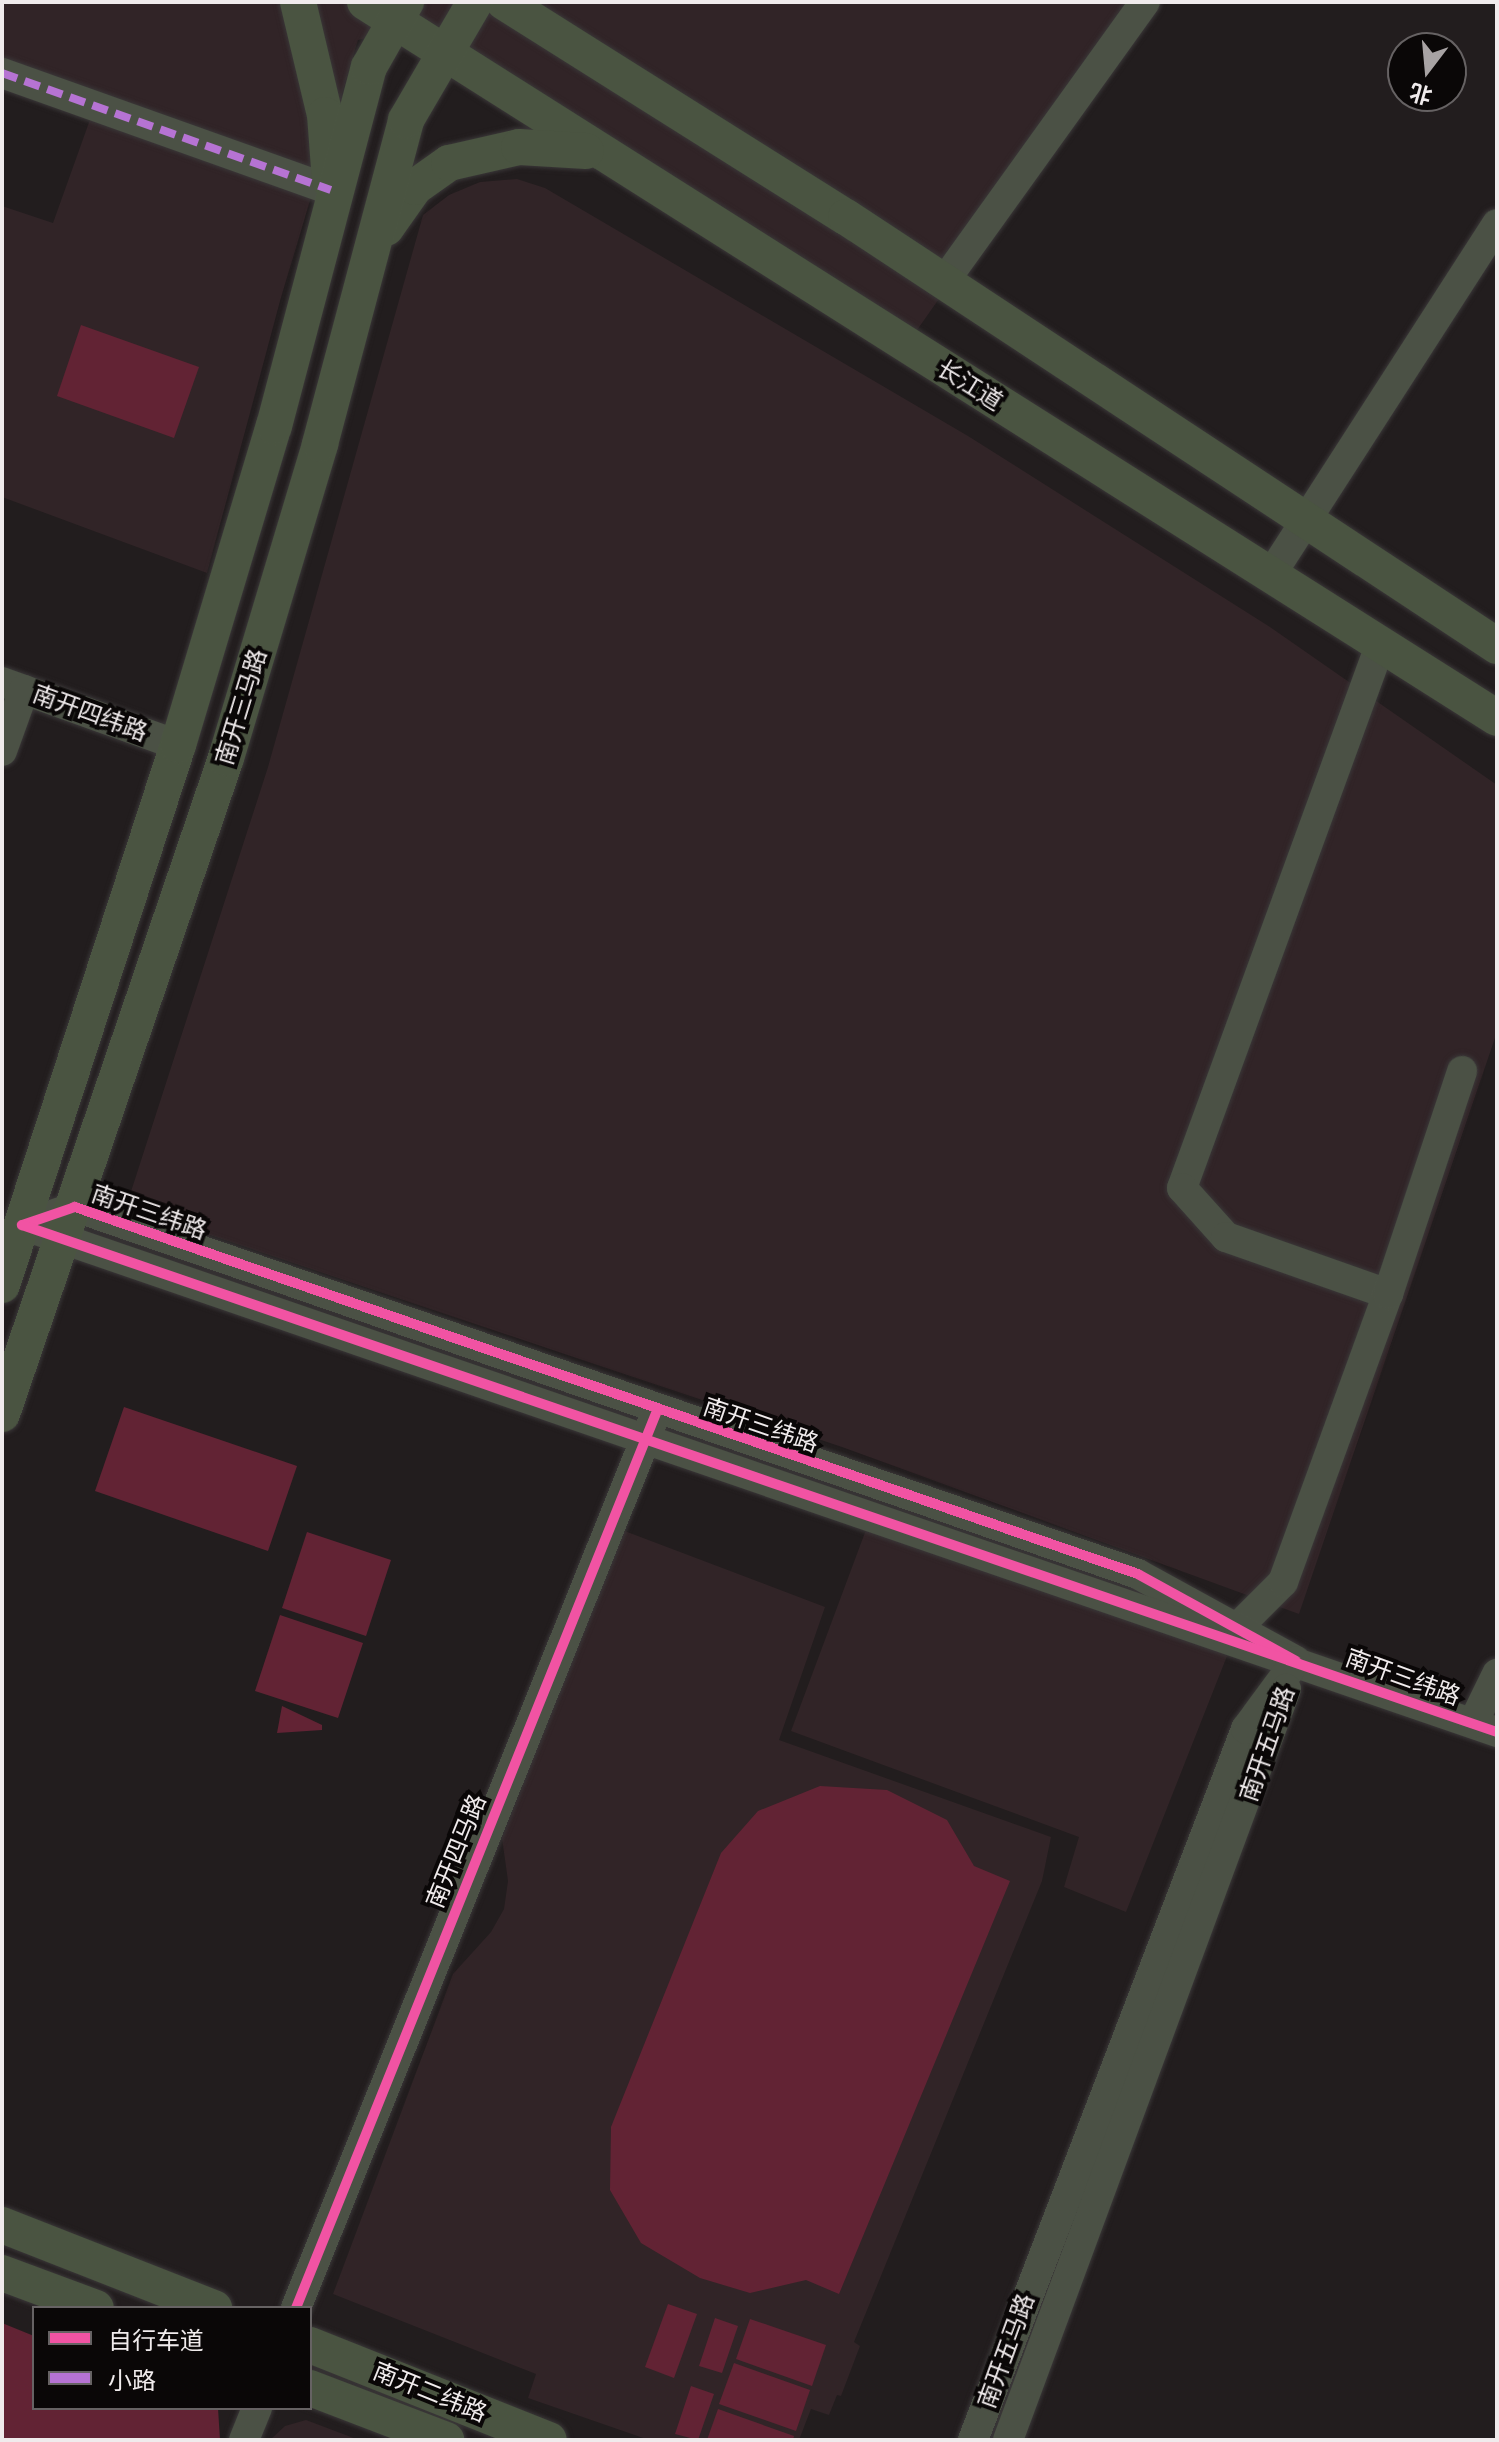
<!DOCTYPE html>
<meta charset="utf-8">
<style>
body{margin:0}
#map{position:relative;width:1499px;height:2442px;overflow:hidden;background:#221d1e;font-family:Arial,"Noto Sans SC",sans-serif}
div>[style]{position:absolute}
.built>*{inset:0;background:#312427}
.green>*{inset:0;background:#622334}
.roads{filter:drop-shadow(0 0 2px #3a3738) drop-shadow(0 0 2px #3a3738)}
.minor>*{height:30px;margin:-15px;padding:0 15px;transform-origin:15px;border-radius:15px;background:#4b5145}
.major>*{height:36px;margin:-18px;padding:0 18px;transform-origin:18px;border-radius:18px;background:#4a5441}
.quiet>*{height:8px;margin-top:-4px;transform-origin:0;background:repeating-linear-gradient(90deg,#b673d3 0 16px,transparent 0 24px)}
.cycleway>*{height:10px;margin:-5px;padding:0 5px;transform-origin:5px;border-radius:5px;background:#f153a3}
span{translate:-50% -50%;white-space:nowrap;text-align:center;line-height:1.15;-webkit-text-stroke:8px #0a0707;paint-order:stroke}
.street-label{font-size:24px;color:#f0ebec}
.frame{position:absolute;inset:0;border:4px solid #f0ebec;pointer-events:none}
.legend{position:absolute;left:32px;top:2306px;width:280px;height:104px;box-sizing:border-box;background:#0a0707;border:2px solid #666263;margin:0;padding:10px 14px;list-style:none;font-size:24px;color:#f0ebec}
.legend li{display:flex;align-items:center;gap:16px;height:40px}
.legend b{width:40px;border:2px solid #666263}
.north{position:absolute;left:1387px;top:32px;width:80px;height:80px;box-sizing:border-box;background:#0a0707;border:2px solid #666263;border-radius:50%;rotate:196deg;font-size:22px;font-weight:700;line-height:32px;text-align:center;color:#f0ebec}
.north::after{content:'';display:block;margin:auto;width:28px;height:36px;background:#a8a3a4;clip-path:polygon(50% 0,100% 100%,50% 72%,0 100%)}
</style>
<div id="map">
<div class="built">
<div style="clip-path:polygon(2px 2px,1147px 2px,915px 333px,431px 22px,358px 40px,280px 301px,207px 573px,2px 497px,2px 206px,53px 223px,97px 100px,2px 63px)"></div>
<div style="clip-path:polygon(517px 179px,545px 188px,968px 436px,1270px 627px,1497px 785px,1497px 1032px,1299px 1614px,842px 1447px,126px 1207px,268px 767px,423px 215px,449px 195px,480px 182px)"></div>
<div style="clip-path:polygon(867px 1527px,1229px 1651px,1126px 1912px,1064px 1887px,1079px 1837px,791px 1731px)"></div>
<div style="clip-path:polygon(622px 1530px,825px 1607px,779px 1740px,1051px 1837px,1042px 1881px,854px 2342px,860px 2346px,841px 2396px,837px 2395px,829px 2415px,811px 2409px,799px 2440px,649px 2440px,528px 2398px,536px 2374px,333px 2294px,453px 1974px,491px 1932px,504px 1909px,508px 1881px,502px 1838px)"></div>
<div style="clip-path:polygon(306px 2420px,359px 2440px,270px 2440px,285px 2426px)"></div>
</div>
<div class="green">
<div style="clip-path:polygon(81px 325px,199px 367px,174px 438px,57px 396px)"></div>
<div style="clip-path:polygon(124px 1407px,297px 1466px,268px 1551px,95px 1491px)"></div>
<div style="clip-path:polygon(307px 1532px,391px 1560px,366px 1636px,282px 1608px)"></div>
<div style="clip-path:polygon(280px 1615px,363px 1643px,338px 1718px,255px 1691px)"></div>
<div style="clip-path:polygon(282px 1706px,322px 1725px,322px 1730px,277px 1733px)"></div>
<div style="clip-path:polygon(820px 1786px,887px 1790px,947px 1820px,974px 1866px,1010px 1881px,839px 2294px,806px 2280px,750px 2293px,700px 2278px,641px 2243px,610px 2190px,611px 2127px,721px 1853px,758px 1811px)"></div>
<div style="clip-path:polygon(668px 2304px,697px 2314px,674px 2378px,645px 2367px)"></div>
<div style="clip-path:polygon(715px 2318px,738px 2326px,722px 2373px,699px 2366px)"></div>
<div style="clip-path:polygon(750px 2319px,826px 2345px,812px 2386px,736px 2359px)"></div>
<div style="clip-path:polygon(2px 2323px,34px 2336px,34px 2408px,218px 2408px,220px 2440px,2px 2440px)"></div>
<div style="clip-path:polygon(734px 2363px,810px 2390px,796px 2431px,719px 2404px)"></div>
<div style="clip-path:polygon(691px 2386px,714px 2394px,698px 2440px,675px 2434px)"></div>
<div style="clip-path:polygon(718px 2409px,794px 2436px,793px 2440px,707px 2440px)"></div>
</div>
<div class="roads">
<div class="minor">
<div style="left:2px;top:73px;width:349px;rotate:19.6deg"></div>
<div style="left:943px;top:283px;width:346px;rotate:-54.3deg"></div>
<div style="left:1272px;top:573px;width:415px;rotate:-57.2deg"></div>
<div style="left:1381px;top:643px;width:580px;rotate:110.06deg"></div>
<div style="left:1182px;top:1188px;width:66px;rotate:48.1deg"></div>
<div style="left:1226px;top:1237px;width:172px;rotate:19.4deg"></div>
<div style="left:2px;top:682px;width:187px;rotate:19.7deg"></div>
<div style="left:2px;top:751px;width:65px;rotate:-70.2deg"></div>
<div style="left:1237px;top:1628px;width:65px;rotate:-45deg"></div>
<div style="left:1283px;top:1582px;width:307px;rotate:-70deg"></div>
<div style="left:1388px;top:1294px;width:235px;rotate:-71.6deg"></div>
<div style="left:1296px;top:1661px;width:180px;rotate:-151.2deg"></div>
<div style="left:1138px;top:1574px;width:1125px;rotate:-160.95deg"></div>
<div style="left:75px;top:1207px;width:56px;rotate:161.2deg"></div>
<div style="left:22px;top:1225px;width:1560px;rotate:18.97deg"></div>
<div style="left:1473px;top:1723px;width:55px;rotate:-63.9deg"></div>
<div style="left:296px;top:2308px;width:954px;rotate:-68.09deg"></div>
<div style="left:244px;top:2440px;width:35px;rotate:-68deg"></div>
<div style="left:973px;top:2440px;width:762px;rotate:-68.99deg"></div>
<div style="left:1246px;top:1729px;width:84px;rotate:-53.7deg"></div>
<div style="left:1008px;top:2440px;width:801px;rotate:-69.69deg"></div>
</div>
<div class="major">
<div style="left:298px;top:2px;width:116px;rotate:76.6deg"></div>
<div style="left:325px;top:115px;width:66px;rotate:85.7deg"></div>
<div style="left:365px;top:2px;width:1339px;rotate:32.31deg"></div>
<div style="left:504px;top:2px;width:404px;rotate:32.2deg"></div>
<div style="left:846px;top:217px;width:780px;rotate:33.38deg"></div>
<div style="left:386px;top:228px;width:50px;rotate:-54.7deg"></div>
<div style="left:415px;top:187px;width:42px;rotate:-35.2deg"></div>
<div style="left:449px;top:163px;width:72px;rotate:-12.9deg"></div>
<div style="left:519px;top:147px;width:67px;rotate:3.4deg"></div>
<div style="left:2px;top:1285px;width:568px;rotate:-71.95deg"></div>
<div style="left:178px;top:745px;width:333px;rotate:-73.3deg"></div>
<div style="left:274px;top:426px;width:371px;rotate:-75.2deg"></div>
<div style="left:369px;top:67px;width:75px;rotate:-60.4deg"></div>
<div style="left:2px;top:1414px;width:693px;rotate:-71.15deg"></div>
<div style="left:226px;top:758px;width:328px;rotate:-73.3deg"></div>
<div style="left:320px;top:444px;width:335px;rotate:-75.1deg"></div>
<div style="left:406px;top:120px;width:137px;rotate:-59.7deg"></div>
<div style="left:2px;top:2225px;width:228px;rotate:21.4deg"></div>
<div style="left:2px;top:2273px;width:100px;rotate:20.4deg"></div>
<div style="left:310px;top:2345px;width:257px;rotate:21.7deg"></div>
<div style="left:310px;top:2388px;width:146px;rotate:20.9deg"></div>
</div>
</div>
<div class="quiet">
<div style="left:2px;top:73px;width:349px;rotate:19.6deg"></div>
</div>
<div class="cycleway">
<div style="left:1296px;top:1661px;width:180px;rotate:-151.2deg"></div>
<div style="left:1138px;top:1574px;width:1125px;rotate:-160.95deg"></div>
<div style="left:75px;top:1207px;width:56px;rotate:161.2deg"></div>
<div style="left:22px;top:1225px;width:1560px;rotate:18.97deg"></div>
<div style="left:296px;top:2308px;width:967px;rotate:-68.08deg"></div>
</div>
<div class="street-label">
<span style="left:970px;top:385px;rotate:32deg">长江道</span>
<span style="left:241px;top:707px;rotate:-73deg">南开三马路</span>
<span style="left:90px;top:713px;rotate:20deg">南开四纬路</span>
<span style="left:149px;top:1212px;rotate:19deg">南开三纬路</span>
<span style="left:761px;top:1425px;rotate:19deg">南开三纬路</span>
<span style="left:1403px;top:1677px;rotate:20deg">南开三纬路</span>
<span style="left:1267px;top:1744px;rotate:-71deg">南开五马路</span>
<span style="left:456px;top:1851px;rotate:-68deg">南开四马路</span>
<span style="left:1006px;top:2351px;rotate:-70deg">南开五马路</span>
<span style="left:430px;top:2392px;rotate:22deg">南开二纬路</span>
</div>
<div class="frame"></div>
<ul class="legend">
<li><b style="height:10px;background:#f153a3"></b>自行车道</li>
<li><b style="height:10px;background:#b673d3"></b>小路</li>
</ul>
<div class="north">北</div>
</div>
